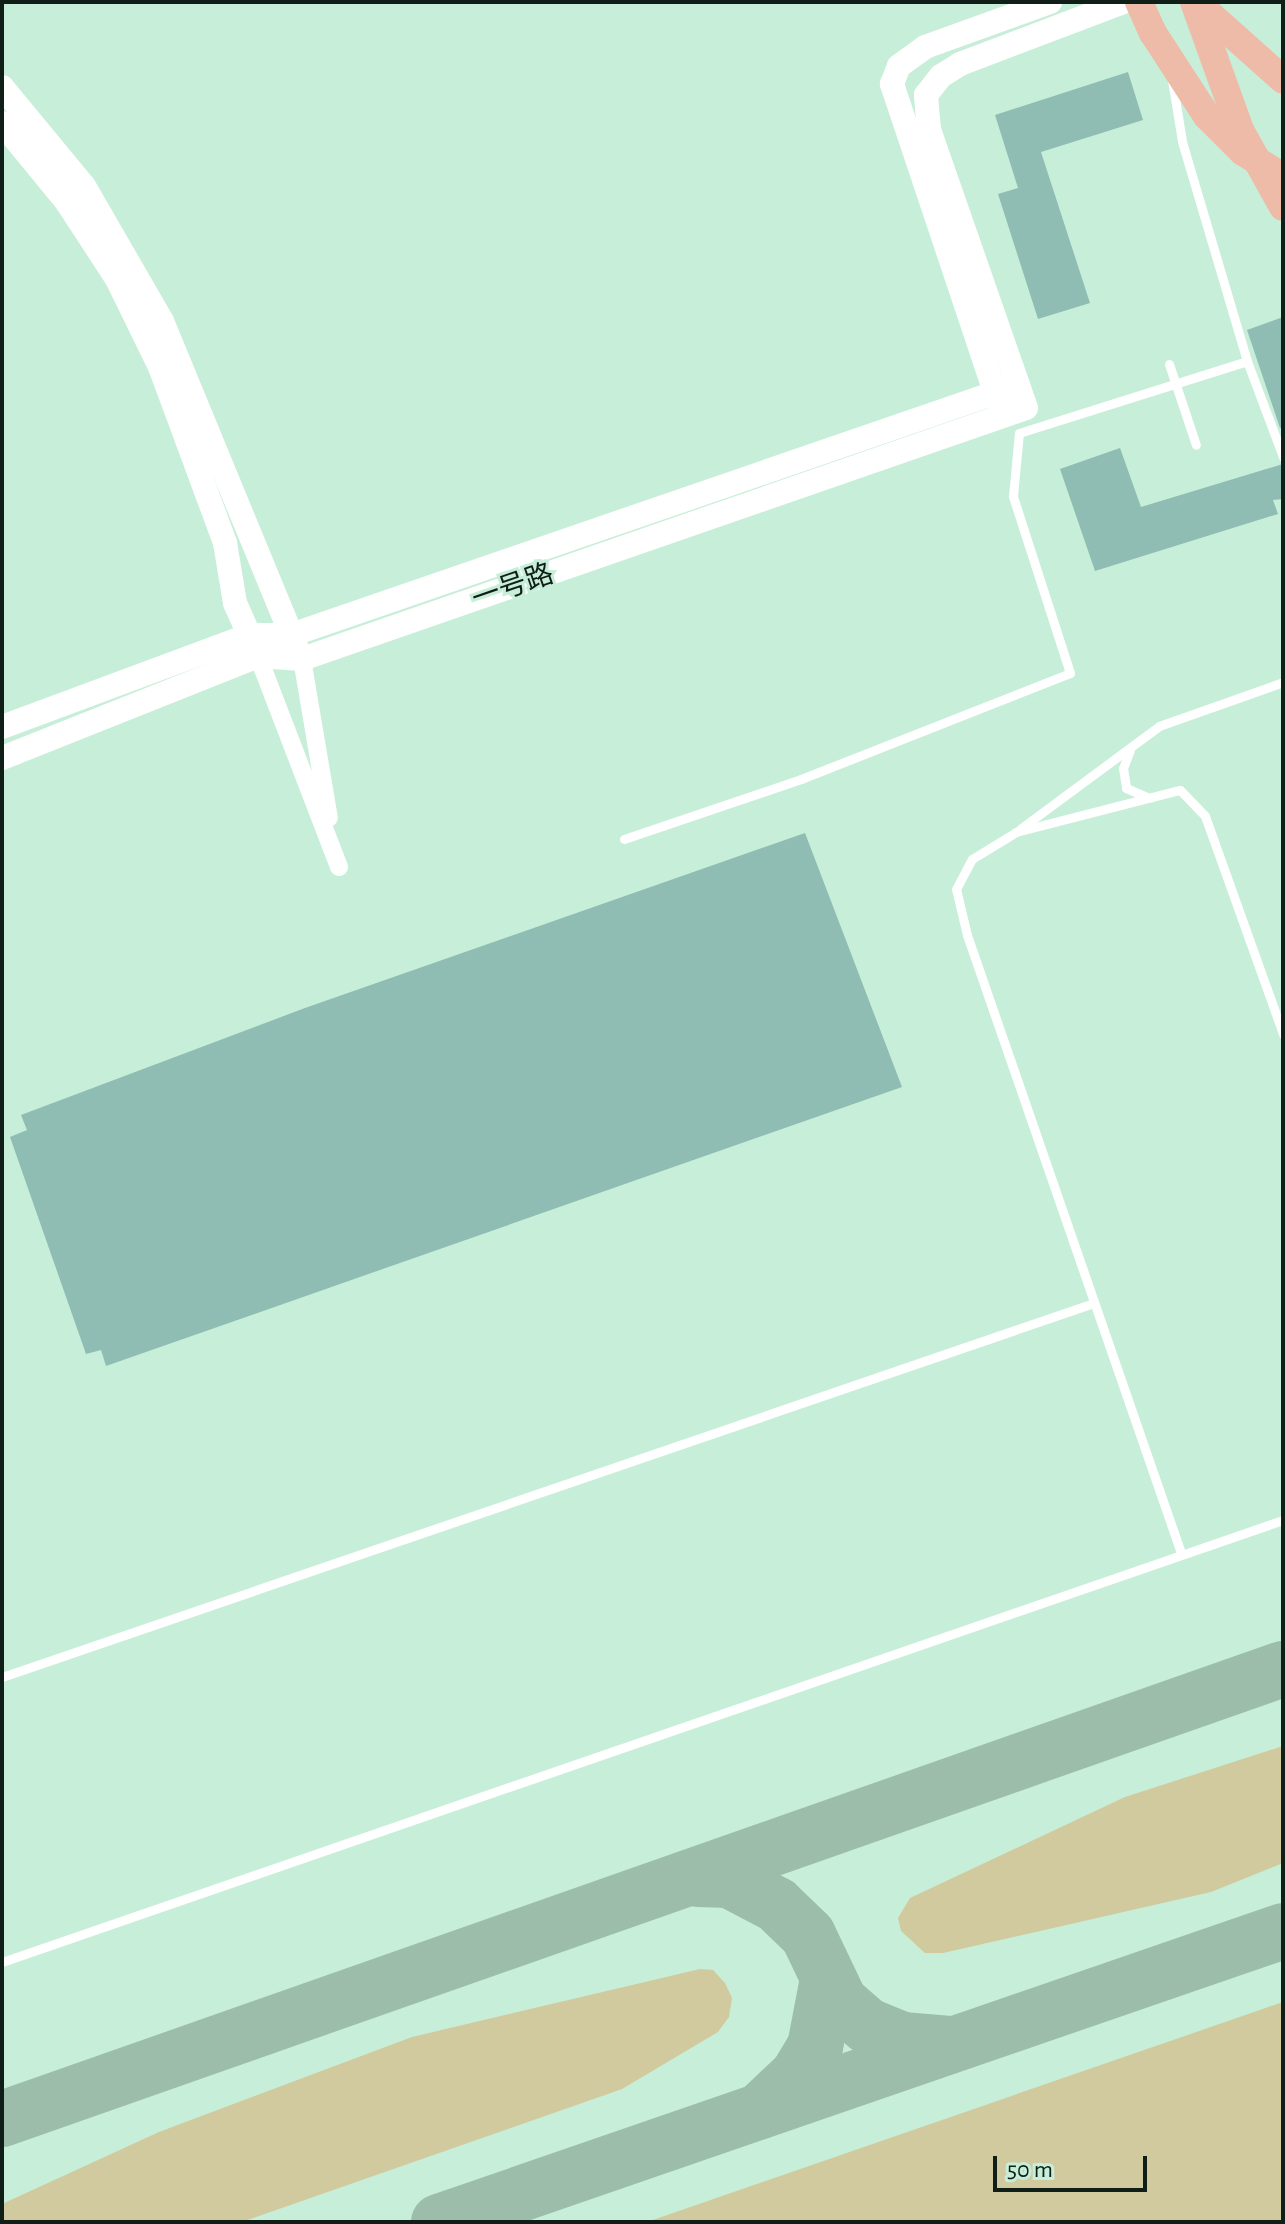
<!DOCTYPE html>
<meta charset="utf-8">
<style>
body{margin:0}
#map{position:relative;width:1285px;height:2224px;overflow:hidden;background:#c7eed8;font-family:"Alegreya Sans","Noto Sans SC",sans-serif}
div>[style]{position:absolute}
.green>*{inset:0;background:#d1ca9e}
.taxiway>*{height:56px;margin:-28px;padding:0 28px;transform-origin:28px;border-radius:28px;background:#9cbdaa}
.building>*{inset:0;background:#8fbdb3}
.service>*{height:9px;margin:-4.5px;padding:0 4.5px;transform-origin:4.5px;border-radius:4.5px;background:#fff}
.minor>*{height:18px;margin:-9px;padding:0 9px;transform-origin:9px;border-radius:9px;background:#fff}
.secondary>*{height:24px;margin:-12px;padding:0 12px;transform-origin:12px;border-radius:12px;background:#fff}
.primary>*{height:28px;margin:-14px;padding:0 14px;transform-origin:14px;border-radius:14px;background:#eebba9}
span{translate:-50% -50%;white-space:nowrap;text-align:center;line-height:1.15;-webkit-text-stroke:6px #c7eed8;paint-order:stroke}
.street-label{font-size:28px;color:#0f1e16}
.frame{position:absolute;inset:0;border:4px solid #0f1e16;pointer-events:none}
.scale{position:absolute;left:993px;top:2156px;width:154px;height:36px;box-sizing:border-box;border:4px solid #0f1e16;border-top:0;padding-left:10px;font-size:24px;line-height:28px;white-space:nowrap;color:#0f1e16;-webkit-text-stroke:6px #c7eed8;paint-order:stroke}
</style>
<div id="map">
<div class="green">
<div style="clip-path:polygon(1283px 1746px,1283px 1863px,1211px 1892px,943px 1953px,925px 1953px,901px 1931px,898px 1918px,910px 1898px,1125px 1797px)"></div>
<div style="clip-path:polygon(700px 1969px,713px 1970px,725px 1983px,732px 1998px,729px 2017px,718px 2032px,622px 2089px,242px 2222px,2px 2222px,2px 2204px,159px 2132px,412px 2037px)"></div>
<div style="clip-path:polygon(1283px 2002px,1283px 2222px,647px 2222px)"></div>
</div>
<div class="taxiway">
<div style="left:698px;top:1879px;width:31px;rotate:2deg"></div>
<div style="left:729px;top:1880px;width:54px;rotate:27.5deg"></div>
<div style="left:777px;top:1905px;width:43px;rotate:44.1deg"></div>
<div style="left:808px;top:1935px;width:74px;rotate:64.5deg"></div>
<div style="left:840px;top:2002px;width:37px;rotate:41deg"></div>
<div style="left:868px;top:2026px;width:37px;rotate:22deg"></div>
<div style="left:902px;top:2040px;width:48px;rotate:4.8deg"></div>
<div style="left:760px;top:2111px;width:52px;rotate:-43.5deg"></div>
<div style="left:798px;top:2075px;width:33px;rotate:-59deg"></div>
<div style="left:815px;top:2047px;width:64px;rotate:-79.2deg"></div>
<div style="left:2px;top:2119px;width:1358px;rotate:-19.36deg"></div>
<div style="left:439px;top:2222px;width:893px;rotate:-19.02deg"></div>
</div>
<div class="building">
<div style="clip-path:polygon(1128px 72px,1143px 120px,1041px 152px,1090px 303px,1038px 319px,998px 194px,1018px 188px,995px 115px)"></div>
<div style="clip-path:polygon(1283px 317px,1283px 427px,1280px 428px,1247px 330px)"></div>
<div style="clip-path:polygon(1120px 448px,1141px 507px,1283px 464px,1283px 499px,1273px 500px,1278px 514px,1095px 571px,1060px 469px)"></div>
<div style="clip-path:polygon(805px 833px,902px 1087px,106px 1366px,101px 1350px,86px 1354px,10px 1137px,27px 1130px,21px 1115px,305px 1008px)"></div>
</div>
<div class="service">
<div style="left:1247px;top:361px;width:103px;rotate:69.4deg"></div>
<div style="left:1169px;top:364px;width:85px;rotate:71.6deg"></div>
<div style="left:1130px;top:750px;width:19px;rotate:111deg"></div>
<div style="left:1123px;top:768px;width:20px;rotate:81deg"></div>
<div style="left:1126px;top:788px;width:25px;rotate:23deg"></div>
<div style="left:1020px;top:829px;width:173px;rotate:-36.5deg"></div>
<div style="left:1159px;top:726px;width:132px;rotate:-19.5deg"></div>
<div style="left:624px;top:839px;width:187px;rotate:-18.7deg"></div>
<div style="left:801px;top:779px;width:289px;rotate:-21.5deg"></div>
<div style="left:1070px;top:673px;width:186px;rotate:-107.9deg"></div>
<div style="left:1013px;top:496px;width:63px;rotate:-84.6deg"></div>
<div style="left:1019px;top:433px;width:239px;rotate:-17.5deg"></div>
<div style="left:1247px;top:361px;width:229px;rotate:-106.5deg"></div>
<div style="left:1182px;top:141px;width:62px;rotate:-99.3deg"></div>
<div style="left:1181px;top:1553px;width:654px;rotate:-109.1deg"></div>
<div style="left:967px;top:935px;width:47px;rotate:-103.4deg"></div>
<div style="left:956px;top:889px;width:34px;rotate:-62deg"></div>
<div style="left:972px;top:859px;width:52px;rotate:-31.5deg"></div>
<div style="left:1016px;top:832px;width:169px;rotate:-14.4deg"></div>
<div style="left:1180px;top:790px;width:36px;rotate:46deg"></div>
<div style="left:1205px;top:816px;width:232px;rotate:70.3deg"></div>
<div style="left:2px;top:1677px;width:1154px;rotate:-18.91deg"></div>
<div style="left:2px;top:1962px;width:1355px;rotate:-19.04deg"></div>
</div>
<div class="minor">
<div style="left:258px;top:656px;width:226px;rotate:69deg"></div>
<div style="left:302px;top:659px;width:161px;rotate:80.4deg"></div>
</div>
<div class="secondary">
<div style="left:2px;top:87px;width:129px;rotate:50.4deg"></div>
<div style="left:84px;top:186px;width:156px;rotate:60deg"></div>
<div style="left:162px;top:321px;width:352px;rotate:67.6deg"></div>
<div style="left:2px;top:123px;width:101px;rotate:50.6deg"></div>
<div style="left:66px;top:201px;width:93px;rotate:56.8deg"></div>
<div style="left:117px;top:279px;width:98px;rotate:64deg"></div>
<div style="left:160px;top:367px;width:188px;rotate:69.7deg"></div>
<div style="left:225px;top:543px;width:61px;rotate:80.5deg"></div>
<div style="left:235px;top:603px;width:49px;rotate:66deg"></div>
<div style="left:1000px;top:407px;width:341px;rotate:-108.5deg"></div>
<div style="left:892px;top:84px;width:19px;rotate:-69deg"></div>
<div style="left:899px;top:66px;width:32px;rotate:-36deg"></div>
<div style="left:925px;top:47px;width:133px;rotate:-19.8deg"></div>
<div style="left:2px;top:727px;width:265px;rotate:-20.4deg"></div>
<div style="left:250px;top:635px;width:41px"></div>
<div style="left:291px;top:635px;width:769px;rotate:-18.98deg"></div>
<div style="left:2px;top:758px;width:276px;rotate:-21.7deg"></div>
<div style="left:258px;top:656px;width:44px;rotate:3.9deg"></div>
<div style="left:302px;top:659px;width:766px;rotate:-19.12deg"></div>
<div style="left:1026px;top:408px;width:294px;rotate:-109.2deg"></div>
<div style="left:929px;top:130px;width:35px;rotate:-95deg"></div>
<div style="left:926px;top:95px;width:24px;rotate:-52deg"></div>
<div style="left:941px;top:76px;width:22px;rotate:-32deg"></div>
<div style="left:960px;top:64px;width:174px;rotate:-20.8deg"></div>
</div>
<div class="primary">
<div style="left:1139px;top:2px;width:34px;rotate:66deg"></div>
<div style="left:1153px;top:33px;width:99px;rotate:57deg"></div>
<div style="left:1207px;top:116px;width:51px;rotate:45deg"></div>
<div style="left:1243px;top:152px;width:47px;rotate:32deg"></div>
<div style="left:1194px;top:2px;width:136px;rotate:70.2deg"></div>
<div style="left:1240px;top:130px;width:88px;rotate:60.8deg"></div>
<div style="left:1197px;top:3px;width:115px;rotate:41.8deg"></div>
</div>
<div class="street-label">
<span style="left:513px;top:587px;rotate:-19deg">一号路</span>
</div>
<div class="frame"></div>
<div class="scale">50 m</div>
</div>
